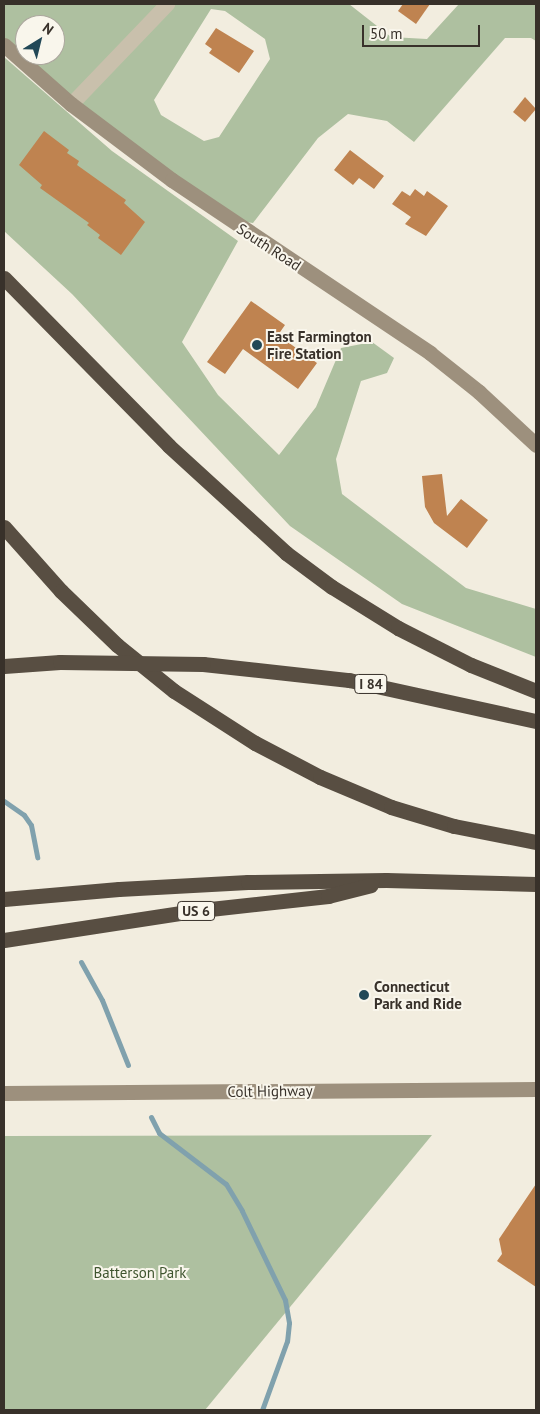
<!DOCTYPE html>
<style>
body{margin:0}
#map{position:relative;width:540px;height:1414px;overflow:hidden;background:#f2eddf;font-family:"PT Sans",sans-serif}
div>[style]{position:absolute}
.green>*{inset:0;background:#aec0a0}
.stream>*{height:5px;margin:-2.5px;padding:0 2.5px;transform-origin:2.5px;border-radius:2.5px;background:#80a1ad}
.building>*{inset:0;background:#bf8350}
.street>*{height:15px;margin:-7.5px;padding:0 7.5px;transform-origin:7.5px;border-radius:7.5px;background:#c9c0ac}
.secondary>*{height:15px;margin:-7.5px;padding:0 7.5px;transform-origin:7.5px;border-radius:7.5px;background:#9d907d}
.highway>*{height:15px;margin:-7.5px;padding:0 7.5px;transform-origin:7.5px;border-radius:7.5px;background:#584e42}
.highway-bridge>*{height:15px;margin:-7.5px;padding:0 7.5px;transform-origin:7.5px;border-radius:7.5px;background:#584e42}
.dots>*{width:14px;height:14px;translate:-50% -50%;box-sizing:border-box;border:2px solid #f9f6ec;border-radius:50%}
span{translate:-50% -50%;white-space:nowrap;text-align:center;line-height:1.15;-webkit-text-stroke:4px #f9f6ec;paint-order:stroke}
.shield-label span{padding:1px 4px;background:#f9f6ec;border:1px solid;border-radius:4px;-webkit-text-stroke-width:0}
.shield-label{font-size:14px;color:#38312a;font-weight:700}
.street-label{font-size:15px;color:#38312a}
.poi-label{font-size:15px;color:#38312a;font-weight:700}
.left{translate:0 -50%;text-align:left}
.park-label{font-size:15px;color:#3f552f}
.frame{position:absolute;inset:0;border:5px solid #38312a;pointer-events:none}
.north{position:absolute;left:15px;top:15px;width:50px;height:50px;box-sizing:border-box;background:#f9f6ec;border:1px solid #aca79e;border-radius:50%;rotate:36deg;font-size:14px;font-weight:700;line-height:20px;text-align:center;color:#38312a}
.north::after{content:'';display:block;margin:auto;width:18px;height:22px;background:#224857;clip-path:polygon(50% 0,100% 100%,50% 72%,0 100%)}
.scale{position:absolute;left:362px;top:25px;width:118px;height:22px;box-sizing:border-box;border:2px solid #38312a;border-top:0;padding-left:6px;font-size:15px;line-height:18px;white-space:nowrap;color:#38312a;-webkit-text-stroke:4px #f9f6ec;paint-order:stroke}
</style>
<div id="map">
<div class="green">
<div style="clip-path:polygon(evenodd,4px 4px,349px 4px,391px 37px,427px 39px,459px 4px,536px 4px,536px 41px,531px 38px,505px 38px,414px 142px,387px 121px,348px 114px,318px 138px,253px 223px,226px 219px,4px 45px,4px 4px,211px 9px,225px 11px,265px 39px,270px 59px,219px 137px,204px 141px,161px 115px,154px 100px,211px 9px,4px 4px,25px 25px,55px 25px,55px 55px,25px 55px,25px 25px)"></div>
<div style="clip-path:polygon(4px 57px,112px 151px,238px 241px,182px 342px,218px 395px,279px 455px,316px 407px,341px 348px,372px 342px,394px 358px,387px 373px,361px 381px,336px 459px,342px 494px,466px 588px,536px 609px,536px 657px,402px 604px,290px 526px,72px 294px,4px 231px)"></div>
<div style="clip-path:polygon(432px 1135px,205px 1410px,4px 1410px,4px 1136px)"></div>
</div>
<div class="stream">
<div style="left:4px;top:801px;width:24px;rotate:35deg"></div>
<div style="left:24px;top:815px;width:12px;rotate:55deg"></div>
<div style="left:31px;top:825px;width:33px;rotate:79deg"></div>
<div style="left:81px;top:962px;width:43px;rotate:61.1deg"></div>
<div style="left:102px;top:1000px;width:70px;rotate:68.2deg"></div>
<div style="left:151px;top:1117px;width:18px;rotate:63deg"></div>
<div style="left:159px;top:1133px;width:84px;rotate:37.3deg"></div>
<div style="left:226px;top:1184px;width:31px;rotate:59deg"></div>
<div style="left:242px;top:1211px;width:99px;rotate:64.2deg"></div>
<div style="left:285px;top:1300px;width:23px;rotate:80deg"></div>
<div style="left:289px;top:1323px;width:18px;rotate:96deg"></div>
<div style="left:287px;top:1341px;width:73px;rotate:109.9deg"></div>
</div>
<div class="building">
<div style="clip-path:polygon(403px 4px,430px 4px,416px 24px,398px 11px)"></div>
<div style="clip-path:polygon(216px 28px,254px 51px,239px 73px,209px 53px,212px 49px,205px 44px)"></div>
<div style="clip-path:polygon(525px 97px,536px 109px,525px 122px,513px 112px)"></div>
<div style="clip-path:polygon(44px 131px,69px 150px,67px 153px,79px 161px,77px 165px,126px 200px,124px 203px,145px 222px,121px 255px,98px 238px,100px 235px,87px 225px,89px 223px,40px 188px,42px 185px,19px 165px)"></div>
<div style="clip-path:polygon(350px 150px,384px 176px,374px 189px,359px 178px,353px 185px,334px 170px)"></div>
<div style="clip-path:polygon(415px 189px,424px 196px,427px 191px,448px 206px,426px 236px,405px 224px,411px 217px,392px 204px,402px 191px,410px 196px)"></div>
<div style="clip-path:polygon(251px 301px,285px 325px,278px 335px,317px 363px,298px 389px,243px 349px,225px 374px,207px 362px)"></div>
<div style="clip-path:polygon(442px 474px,447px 516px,461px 499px,488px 520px,467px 548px,434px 523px,425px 507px,422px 476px)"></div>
<div style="clip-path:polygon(536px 1184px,536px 1287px,497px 1261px,502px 1254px,499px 1239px)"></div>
</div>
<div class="street">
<div style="left:71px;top:104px;width:139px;rotate:-46.2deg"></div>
</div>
<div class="secondary">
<div style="left:4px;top:45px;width:89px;rotate:41.4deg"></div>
<div style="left:71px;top:104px;width:126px;rotate:37deg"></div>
<div style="left:172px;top:180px;width:311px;rotate:33.8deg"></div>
<div style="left:430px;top:353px;width:63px;rotate:38.5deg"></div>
<div style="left:479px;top:392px;width:78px;rotate:42.9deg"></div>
<div style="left:4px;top:1093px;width:532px;rotate:-0.43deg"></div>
</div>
<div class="highway">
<div style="left:4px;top:278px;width:235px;rotate:45.5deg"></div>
<div style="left:169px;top:446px;width:159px;rotate:42.4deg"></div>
<div style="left:286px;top:553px;width:57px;rotate:36.5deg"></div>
<div style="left:332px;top:587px;width:78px;rotate:31.8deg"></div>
<div style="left:398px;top:628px;width:82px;rotate:26.9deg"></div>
<div style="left:471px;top:665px;width:70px;rotate:21.8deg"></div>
<div style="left:4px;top:527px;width:86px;rotate:48.3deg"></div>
<div style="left:61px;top:591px;width:78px;rotate:44deg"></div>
<div style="left:117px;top:645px;width:73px;rotate:38.9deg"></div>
<div style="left:174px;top:691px;width:96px;rotate:32.7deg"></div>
<div style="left:255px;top:743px;width:73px;rotate:27.6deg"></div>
<div style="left:320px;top:777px;width:77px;rotate:22.9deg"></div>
<div style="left:391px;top:807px;width:66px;rotate:16.8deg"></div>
<div style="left:454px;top:826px;width:84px;rotate:11deg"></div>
<div style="left:203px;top:664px;width:147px;rotate:6.3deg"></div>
<div style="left:349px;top:680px;width:191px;rotate:12.4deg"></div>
<div style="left:4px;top:666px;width:56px;rotate:-4.1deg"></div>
<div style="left:4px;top:899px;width:115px;rotate:-5deg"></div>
<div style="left:119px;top:889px;width:129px;rotate:-3.1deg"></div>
<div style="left:248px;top:882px;width:138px;rotate:-0.8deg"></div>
<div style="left:386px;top:880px;width:150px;rotate:1.5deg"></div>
<div style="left:4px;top:940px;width:199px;rotate:-8.7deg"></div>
<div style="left:201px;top:910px;width:128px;rotate:-6.3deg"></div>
<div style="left:328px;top:896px;width:44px;rotate:-14.3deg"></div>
</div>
<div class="highway-bridge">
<div style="left:60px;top:662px;width:143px;rotate:0.8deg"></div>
</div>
<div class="dots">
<div style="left:257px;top:345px;background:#224857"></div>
<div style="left:364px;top:995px;background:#224857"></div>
</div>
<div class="shield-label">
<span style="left:371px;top:684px">I 84</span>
<span style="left:196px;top:911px">US 6</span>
</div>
<div class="street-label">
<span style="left:269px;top:247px;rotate:33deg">South Road</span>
<span style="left:270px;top:1091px;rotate:-1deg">Colt Highway</span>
</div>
<div class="poi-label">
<span class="left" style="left:267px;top:345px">East Farmington<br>Fire Station</span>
<span class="left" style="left:374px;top:995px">Connecticut<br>Park and Ride</span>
</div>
<div class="park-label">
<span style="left:140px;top:1273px">Batterson Park</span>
</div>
<div class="frame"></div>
<div class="north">N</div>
<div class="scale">50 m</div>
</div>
